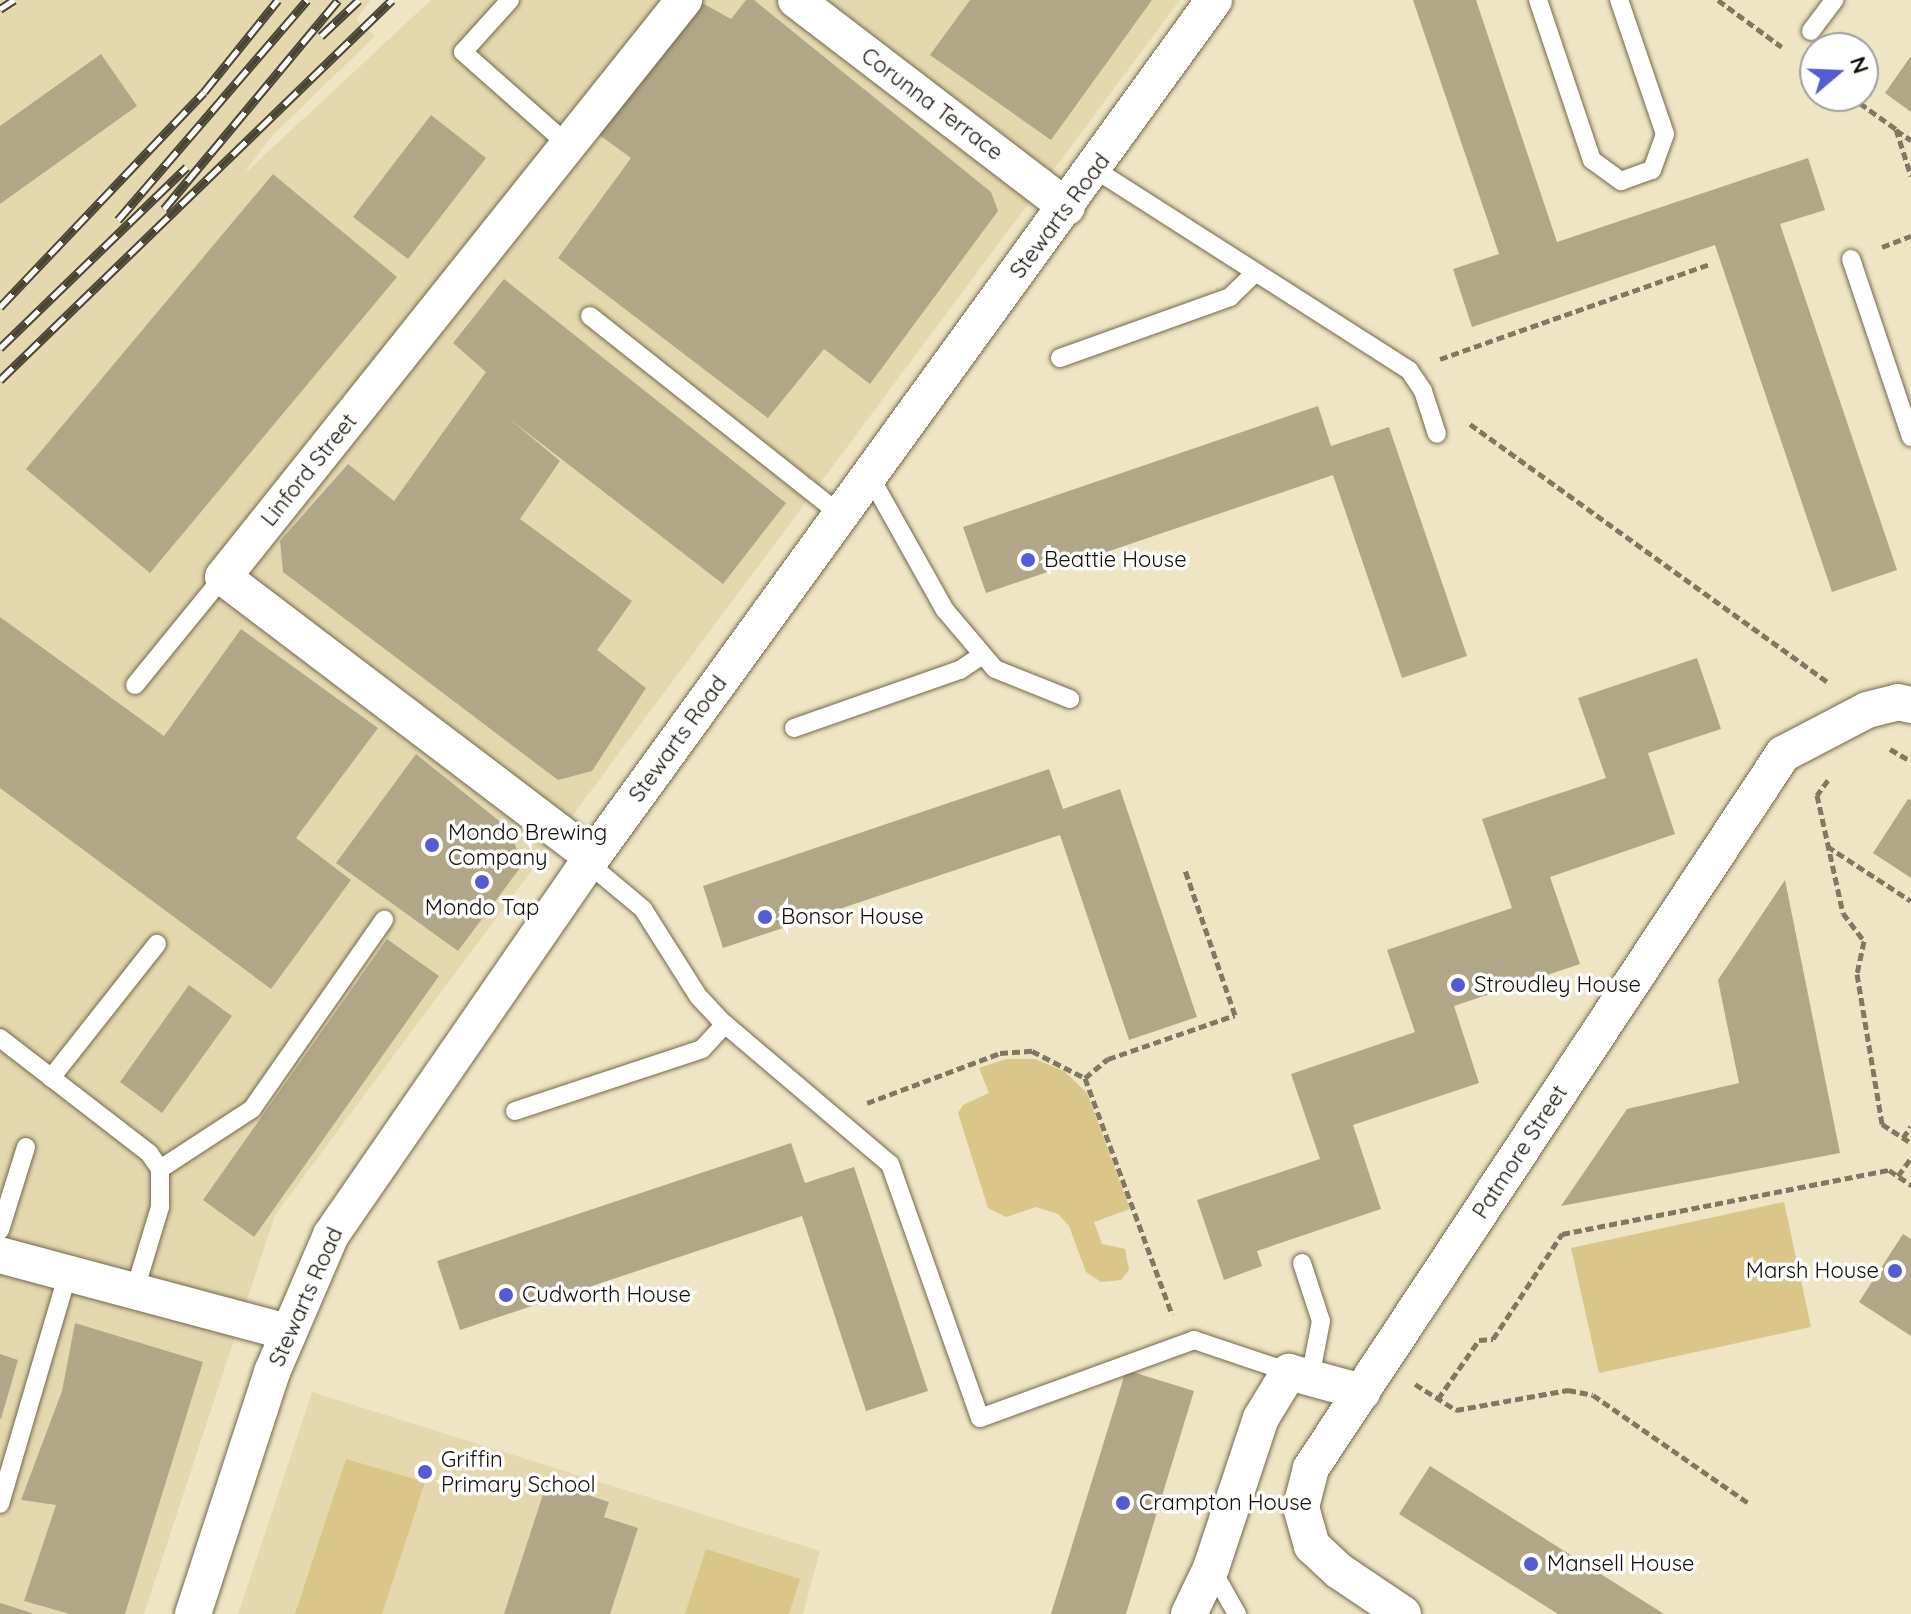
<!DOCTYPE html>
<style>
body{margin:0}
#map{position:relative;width:1911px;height:1614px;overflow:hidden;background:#efe4c3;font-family:Quicksand,sans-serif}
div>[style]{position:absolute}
.built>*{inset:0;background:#e5d8af}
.green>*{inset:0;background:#dac688}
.building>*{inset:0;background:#b1a788}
.path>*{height:5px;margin-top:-2.5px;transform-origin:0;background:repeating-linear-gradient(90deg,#807863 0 8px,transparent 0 12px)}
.roads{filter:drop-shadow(0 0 2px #72684b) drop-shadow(0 0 2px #72684b)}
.service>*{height:18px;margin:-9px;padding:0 9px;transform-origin:9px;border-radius:9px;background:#fff}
.minor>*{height:36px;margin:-18px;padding:0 18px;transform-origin:18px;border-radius:18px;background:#fff}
.rail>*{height:9px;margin-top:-4.5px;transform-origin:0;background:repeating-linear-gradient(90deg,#fff 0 18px,#4a4434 0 36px);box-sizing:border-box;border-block:2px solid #4a4434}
.dots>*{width:22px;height:22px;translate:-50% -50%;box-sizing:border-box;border:4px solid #fff;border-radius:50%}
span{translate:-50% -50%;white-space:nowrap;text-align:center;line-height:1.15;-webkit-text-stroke:7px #fff;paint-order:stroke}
.street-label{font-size:22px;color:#130f05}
.poi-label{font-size:22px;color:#130f05}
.left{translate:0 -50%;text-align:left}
.right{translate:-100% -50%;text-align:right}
.north{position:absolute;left:1799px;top:32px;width:80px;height:80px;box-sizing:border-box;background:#fff;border:2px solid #a19f9b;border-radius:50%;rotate:71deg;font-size:22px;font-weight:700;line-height:32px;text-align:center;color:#130f05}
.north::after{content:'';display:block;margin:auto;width:28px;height:36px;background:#555bd2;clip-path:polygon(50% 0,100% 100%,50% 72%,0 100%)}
</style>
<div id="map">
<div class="built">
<div style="clip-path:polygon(0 0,370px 0,356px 20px,375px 36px,271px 137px,243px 175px,431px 0,1180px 0,275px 1215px,144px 1614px,0 1614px)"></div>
<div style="clip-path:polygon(312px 1392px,820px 1551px,803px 1614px,238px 1614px)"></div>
</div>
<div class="green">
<div style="clip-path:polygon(1006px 1059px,1035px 1059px,1064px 1071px,1087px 1093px,1130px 1209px,1094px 1222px,1102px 1244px,1125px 1249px,1129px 1270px,1121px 1280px,1101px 1282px,1086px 1272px,1069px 1226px,1058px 1214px,1036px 1207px,1006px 1217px,988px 1208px,958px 1113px,963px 1105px,989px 1093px,979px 1068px)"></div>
<div style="clip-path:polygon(1784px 1202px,1811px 1327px,1599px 1373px,1571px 1248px)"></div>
<div style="clip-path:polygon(346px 1459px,425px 1482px,382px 1614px,295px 1614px)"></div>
<div style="clip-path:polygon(706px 1549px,800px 1579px,789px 1614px,685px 1614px)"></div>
</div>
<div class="building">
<div style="clip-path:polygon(697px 0,731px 19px,746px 0,754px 0,991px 192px,998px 211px,870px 384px,824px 349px,768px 418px,558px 258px,631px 158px,598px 134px)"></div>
<div style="clip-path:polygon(970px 0,1152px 0,1051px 140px,930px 55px)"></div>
<div style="clip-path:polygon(1413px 0,1476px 0,1557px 242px,1808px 158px,1825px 210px,1780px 224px,1897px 570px,1832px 592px,1715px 245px,1472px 327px,1453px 269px,1499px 254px)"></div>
<div style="clip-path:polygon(101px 54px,137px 106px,0 204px,0 126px)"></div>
<div style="clip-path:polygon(1911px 56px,1911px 112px,1885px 93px)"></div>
<div style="clip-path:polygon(431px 115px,486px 158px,408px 259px,353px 217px)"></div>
<div style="clip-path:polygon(273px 174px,397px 277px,150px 573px,26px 469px)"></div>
<div style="clip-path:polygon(504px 279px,786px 503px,723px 584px,507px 417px,560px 461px,520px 519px,632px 601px,597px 650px,646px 688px,592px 771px,558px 780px,283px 572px,280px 541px,348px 464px,394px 501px,486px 372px,453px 343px)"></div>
<div style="clip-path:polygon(1318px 406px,1331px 446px,1389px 427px,1467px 656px,1402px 678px,1333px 475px,986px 593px,963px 527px)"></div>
<div style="clip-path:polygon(0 617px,164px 736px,241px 629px,378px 728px,296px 838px,351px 880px,271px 989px,0 788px)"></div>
<div style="clip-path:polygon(1697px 658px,1721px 729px,1648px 753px,1675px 834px,1550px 877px,1580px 964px,1454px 1006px,1479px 1083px,1353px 1125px,1381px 1209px,1257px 1251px,1262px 1266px,1224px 1280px,1197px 1200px,1320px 1159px,1291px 1074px,1415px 1032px,1387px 950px,1512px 908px,1482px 819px,1606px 778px,1578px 698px)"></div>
<div style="clip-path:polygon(416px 754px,508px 828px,523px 864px,458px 951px,336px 863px)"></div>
<div style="clip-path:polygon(1049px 769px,1063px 809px,1120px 789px,1197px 1017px,1129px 1040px,1060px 835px,723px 948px,703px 886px)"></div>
<div style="clip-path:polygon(1908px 799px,1911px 800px,1911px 878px,1873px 853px)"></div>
<div style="clip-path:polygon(1785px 880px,1840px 1153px,1561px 1206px,1627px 1109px,1739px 1083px,1718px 980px)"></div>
<div style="clip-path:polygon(387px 939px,439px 976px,254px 1237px,203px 1200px)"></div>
<div style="clip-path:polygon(189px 985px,232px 1016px,162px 1113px,120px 1082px)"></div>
<div style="clip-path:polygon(791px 1143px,805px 1183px,854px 1167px,928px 1391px,866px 1411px,802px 1216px,460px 1330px,437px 1261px)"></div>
<div style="clip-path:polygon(1903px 1234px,1911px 1239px,1911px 1336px,1859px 1302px)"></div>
<div style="clip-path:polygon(75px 1323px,203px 1362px,125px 1614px,70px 1614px,24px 1601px,56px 1505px,21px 1500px,62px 1391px)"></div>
<div style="clip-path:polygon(0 1354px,18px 1360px,1px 1419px,0 1419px)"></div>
<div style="clip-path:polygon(1126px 1370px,1194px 1391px,1126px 1614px,1051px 1614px)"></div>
<div style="clip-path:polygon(1430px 1466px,1664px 1614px,1558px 1614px,1399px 1514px)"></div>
<div style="clip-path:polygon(547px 1482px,609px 1502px,604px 1517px,638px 1528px,610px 1614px,504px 1614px)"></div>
<div style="clip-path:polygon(0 1603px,32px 1613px,32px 1614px,0 1614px)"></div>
</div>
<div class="path">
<div style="left:1718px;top:0;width:79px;rotate:36.3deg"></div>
<div style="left:1806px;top:64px;width:11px;rotate:38deg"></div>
<div style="left:1850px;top:96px;width:57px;rotate:35.7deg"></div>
<div style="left:1896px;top:129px;width:49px;rotate:72.3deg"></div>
<div style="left:1896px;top:130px;width:18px;rotate:34deg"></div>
<div style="left:1882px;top:247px;width:31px;rotate:-21deg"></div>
<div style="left:1440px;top:359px;width:286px;rotate:-19.4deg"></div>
<div style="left:1470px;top:424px;width:441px;rotate:35.8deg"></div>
<div style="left:1890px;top:749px;width:24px;rotate:30deg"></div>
<div style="left:1828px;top:780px;width:19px;rotate:126deg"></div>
<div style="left:1817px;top:795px;width:121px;rotate:77.6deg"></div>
<div style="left:1843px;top:913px;width:35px;rotate:53deg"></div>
<div style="left:1864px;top:941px;width:34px;rotate:102deg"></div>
<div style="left:1857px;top:974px;width:152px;rotate:80.5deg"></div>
<div style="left:1882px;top:1124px;width:35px;rotate:33deg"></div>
<div style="left:1827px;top:846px;width:100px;rotate:33.2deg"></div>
<div style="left:1085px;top:1078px;width:30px;rotate:-40deg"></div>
<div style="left:1108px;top:1059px;width:134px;rotate:-19.1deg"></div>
<div style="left:1235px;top:1015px;width:153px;rotate:-109deg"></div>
<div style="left:867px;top:1103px;width:142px;rotate:-20.6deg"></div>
<div style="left:1000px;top:1053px;width:32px;rotate:-4deg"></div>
<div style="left:1032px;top:1051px;width:59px;rotate:27deg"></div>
<div style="left:1085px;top:1078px;width:252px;rotate:69.8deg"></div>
<div style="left:1903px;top:1138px;width:14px;rotate:-56deg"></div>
<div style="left:1898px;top:1176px;width:22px;rotate:-54deg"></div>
<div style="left:1415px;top:1384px;width:49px;rotate:32.4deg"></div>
<div style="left:1456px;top:1410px;width:114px;rotate:-10.1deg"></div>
<div style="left:1568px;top:1390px;width:25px;rotate:11deg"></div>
<div style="left:1593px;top:1395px;width:191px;rotate:34.8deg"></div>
<div style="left:1438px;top:1399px;width:72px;rotate:-55.2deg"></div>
<div style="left:1479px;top:1340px;width:14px;rotate:-4deg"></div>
<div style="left:1493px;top:1339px;width:126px;rotate:-56.7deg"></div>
<div style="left:1562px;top:1234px;width:333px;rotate:-11.1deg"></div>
<div style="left:1889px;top:1170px;width:27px;rotate:34deg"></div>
</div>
<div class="roads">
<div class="service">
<div style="left:510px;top:0;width:70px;rotate:132.1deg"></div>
<div style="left:463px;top:52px;width:140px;rotate:41.5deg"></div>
<div style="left:1538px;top:0;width:169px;rotate:71.4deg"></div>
<div style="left:1592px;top:160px;width:36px;rotate:36deg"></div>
<div style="left:1621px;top:181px;width:33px;rotate:-20deg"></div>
<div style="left:1652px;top:170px;width:38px;rotate:-70deg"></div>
<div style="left:1665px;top:134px;width:142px;rotate:-108.9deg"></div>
<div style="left:1811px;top:31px;width:39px;rotate:-53deg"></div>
<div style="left:1096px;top:170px;width:371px;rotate:32.6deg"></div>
<div style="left:1409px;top:370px;width:25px;rotate:56deg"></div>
<div style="left:1423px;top:391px;width:45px;rotate:72deg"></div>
<div style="left:1851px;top:259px;width:188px;rotate:71.4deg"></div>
<div style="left:590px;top:316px;width:319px;rotate:38.4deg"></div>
<div style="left:1060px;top:358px;width:181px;rotate:-19.7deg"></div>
<div style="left:1230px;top:297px;width:33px;rotate:-44deg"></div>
<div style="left:868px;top:473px;width:157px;rotate:60.7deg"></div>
<div style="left:945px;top:610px;width:77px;rotate:49.7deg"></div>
<div style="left:995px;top:669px;width:81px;rotate:21.8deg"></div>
<div style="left:135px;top:685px;width:139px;rotate:-50.8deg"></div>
<div style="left:794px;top:728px;width:176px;rotate:-19.3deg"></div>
<div style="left:960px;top:670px;width:27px;rotate:-34deg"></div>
<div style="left:588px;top:863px;width:72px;rotate:39.9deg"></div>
<div style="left:643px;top:909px;width:103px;rotate:57.7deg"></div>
<div style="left:698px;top:996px;width:33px;rotate:47deg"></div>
<div style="left:720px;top:1020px;width:223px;rotate:40.3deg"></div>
<div style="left:890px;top:1164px;width:269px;rotate:70.5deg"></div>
<div style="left:980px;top:1418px;width:228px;rotate:-20deg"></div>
<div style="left:1194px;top:1340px;width:100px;rotate:18.6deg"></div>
<div style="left:0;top:1038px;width:188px;rotate:37.7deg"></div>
<div style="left:149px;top:1153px;width:19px;rotate:55deg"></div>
<div style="left:160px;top:1169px;width:38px;rotate:90deg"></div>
<div style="left:160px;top:1207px;width:87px;rotate:106.8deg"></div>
<div style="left:51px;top:1078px;width:171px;rotate:-51.7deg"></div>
<div style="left:515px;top:1111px;width:197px;rotate:-18.3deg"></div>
<div style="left:702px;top:1049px;width:34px;rotate:-47deg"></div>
<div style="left:160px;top:1169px;width:110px;rotate:-33.1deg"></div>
<div style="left:252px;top:1109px;width:231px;rotate:-55.1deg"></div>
<div style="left:0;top:1230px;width:87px;rotate:-72.6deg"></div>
<div style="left:1302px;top:1263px;width:61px;rotate:71.9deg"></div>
<div style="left:1321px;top:1321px;width:58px;rotate:100.9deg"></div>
<div style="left:0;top:1504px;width:241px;rotate:-73.6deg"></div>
<div style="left:1211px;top:1568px;width:53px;rotate:60.5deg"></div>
</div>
<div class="minor">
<div style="left:796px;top:0;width:341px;rotate:37.4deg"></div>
<div style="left:592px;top:857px;width:463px;rotate:-142.8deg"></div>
<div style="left:223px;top:577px;width:739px;rotate:-51.38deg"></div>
<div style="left:0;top:1255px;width:297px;rotate:15deg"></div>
<div style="left:193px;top:1614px;width:255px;rotate:-71.9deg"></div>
<div style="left:272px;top:1372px;width:149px;rotate:-66.7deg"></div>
<div style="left:331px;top:1235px;width:452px;rotate:-55.4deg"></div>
<div style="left:588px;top:863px;width:1066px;rotate:-54.04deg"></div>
<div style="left:1189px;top:1614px;width:51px;rotate:-64.4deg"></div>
<div style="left:1211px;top:1568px;width:158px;rotate:-71.6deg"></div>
<div style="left:1261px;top:1418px;width:54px;rotate:-58.7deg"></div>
<div style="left:1289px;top:1372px;width:76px;rotate:15.3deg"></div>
<div style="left:1403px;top:1614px;width:77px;rotate:-146.1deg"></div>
<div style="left:1339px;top:1571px;width:37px;rotate:-137deg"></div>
<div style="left:1312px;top:1546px;width:41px;rotate:-105.8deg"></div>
<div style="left:1301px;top:1507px;width:40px;rotate:-75.6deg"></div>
<div style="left:1311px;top:1468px;width:856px;rotate:-56.53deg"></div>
<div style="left:1783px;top:754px;width:95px;rotate:-27.6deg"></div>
<div style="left:1867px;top:710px;width:32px;rotate:-14deg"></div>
<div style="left:1898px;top:702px;width:13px;rotate:13deg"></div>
</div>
</div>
<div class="rail">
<div style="left:0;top:9px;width:17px;rotate:-33deg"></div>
<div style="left:321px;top:36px;width:52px;rotate:-43.5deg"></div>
<div style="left:164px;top:209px;width:272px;rotate:-50.2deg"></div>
<div style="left:118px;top:220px;width:290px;rotate:-49.3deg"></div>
<div style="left:0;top:307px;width:296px;rotate:-46.5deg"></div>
<div style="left:204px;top:92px;width:118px;rotate:-51.2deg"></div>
<div style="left:0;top:348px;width:260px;rotate:-44.1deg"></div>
<div style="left:0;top:380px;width:546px;rotate:-44.11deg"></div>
</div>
<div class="dots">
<div style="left:1028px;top:560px;background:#555bd2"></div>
<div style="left:432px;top:845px;background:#555bd2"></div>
<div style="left:482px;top:882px;background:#555bd2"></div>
<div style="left:765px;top:917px;background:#555bd2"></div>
<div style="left:1458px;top:985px;background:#555bd2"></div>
<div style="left:1895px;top:1271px;background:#555bd2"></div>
<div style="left:506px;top:1295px;background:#555bd2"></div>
<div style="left:425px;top:1472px;background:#555bd2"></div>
<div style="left:1123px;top:1503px;background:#555bd2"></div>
<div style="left:1531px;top:1564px;background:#555bd2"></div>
</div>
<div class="street-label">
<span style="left:932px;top:104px;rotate:37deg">Corunna Terrace</span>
<span style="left:1060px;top:216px;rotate:-53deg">Stewarts Road</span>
<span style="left:309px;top:470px;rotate:-51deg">Linford Street</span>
<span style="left:678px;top:739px;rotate:-54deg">Stewarts Road</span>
<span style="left:1520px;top:1152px;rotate:-57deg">Patmore Street</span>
<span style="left:306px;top:1297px;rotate:-66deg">Stewarts Road</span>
</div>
<div class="poi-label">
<span class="left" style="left:1044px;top:560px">Beattie House</span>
<span class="left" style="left:448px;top:845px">Mondo Brewing<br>Company</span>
<span style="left:482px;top:908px">Mondo Tap</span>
<span class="left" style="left:781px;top:917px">Bonsor House</span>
<span class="left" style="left:1474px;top:985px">Stroudley House</span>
<span class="right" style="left:1879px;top:1271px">Marsh House</span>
<span class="left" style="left:522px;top:1295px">Cudworth House</span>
<span class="left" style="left:441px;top:1472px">Griffin<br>Primary School</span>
<span class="left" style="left:1139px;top:1503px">Crampton House</span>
<span class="left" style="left:1547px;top:1564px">Mansell House</span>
</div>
<div class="north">N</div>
</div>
